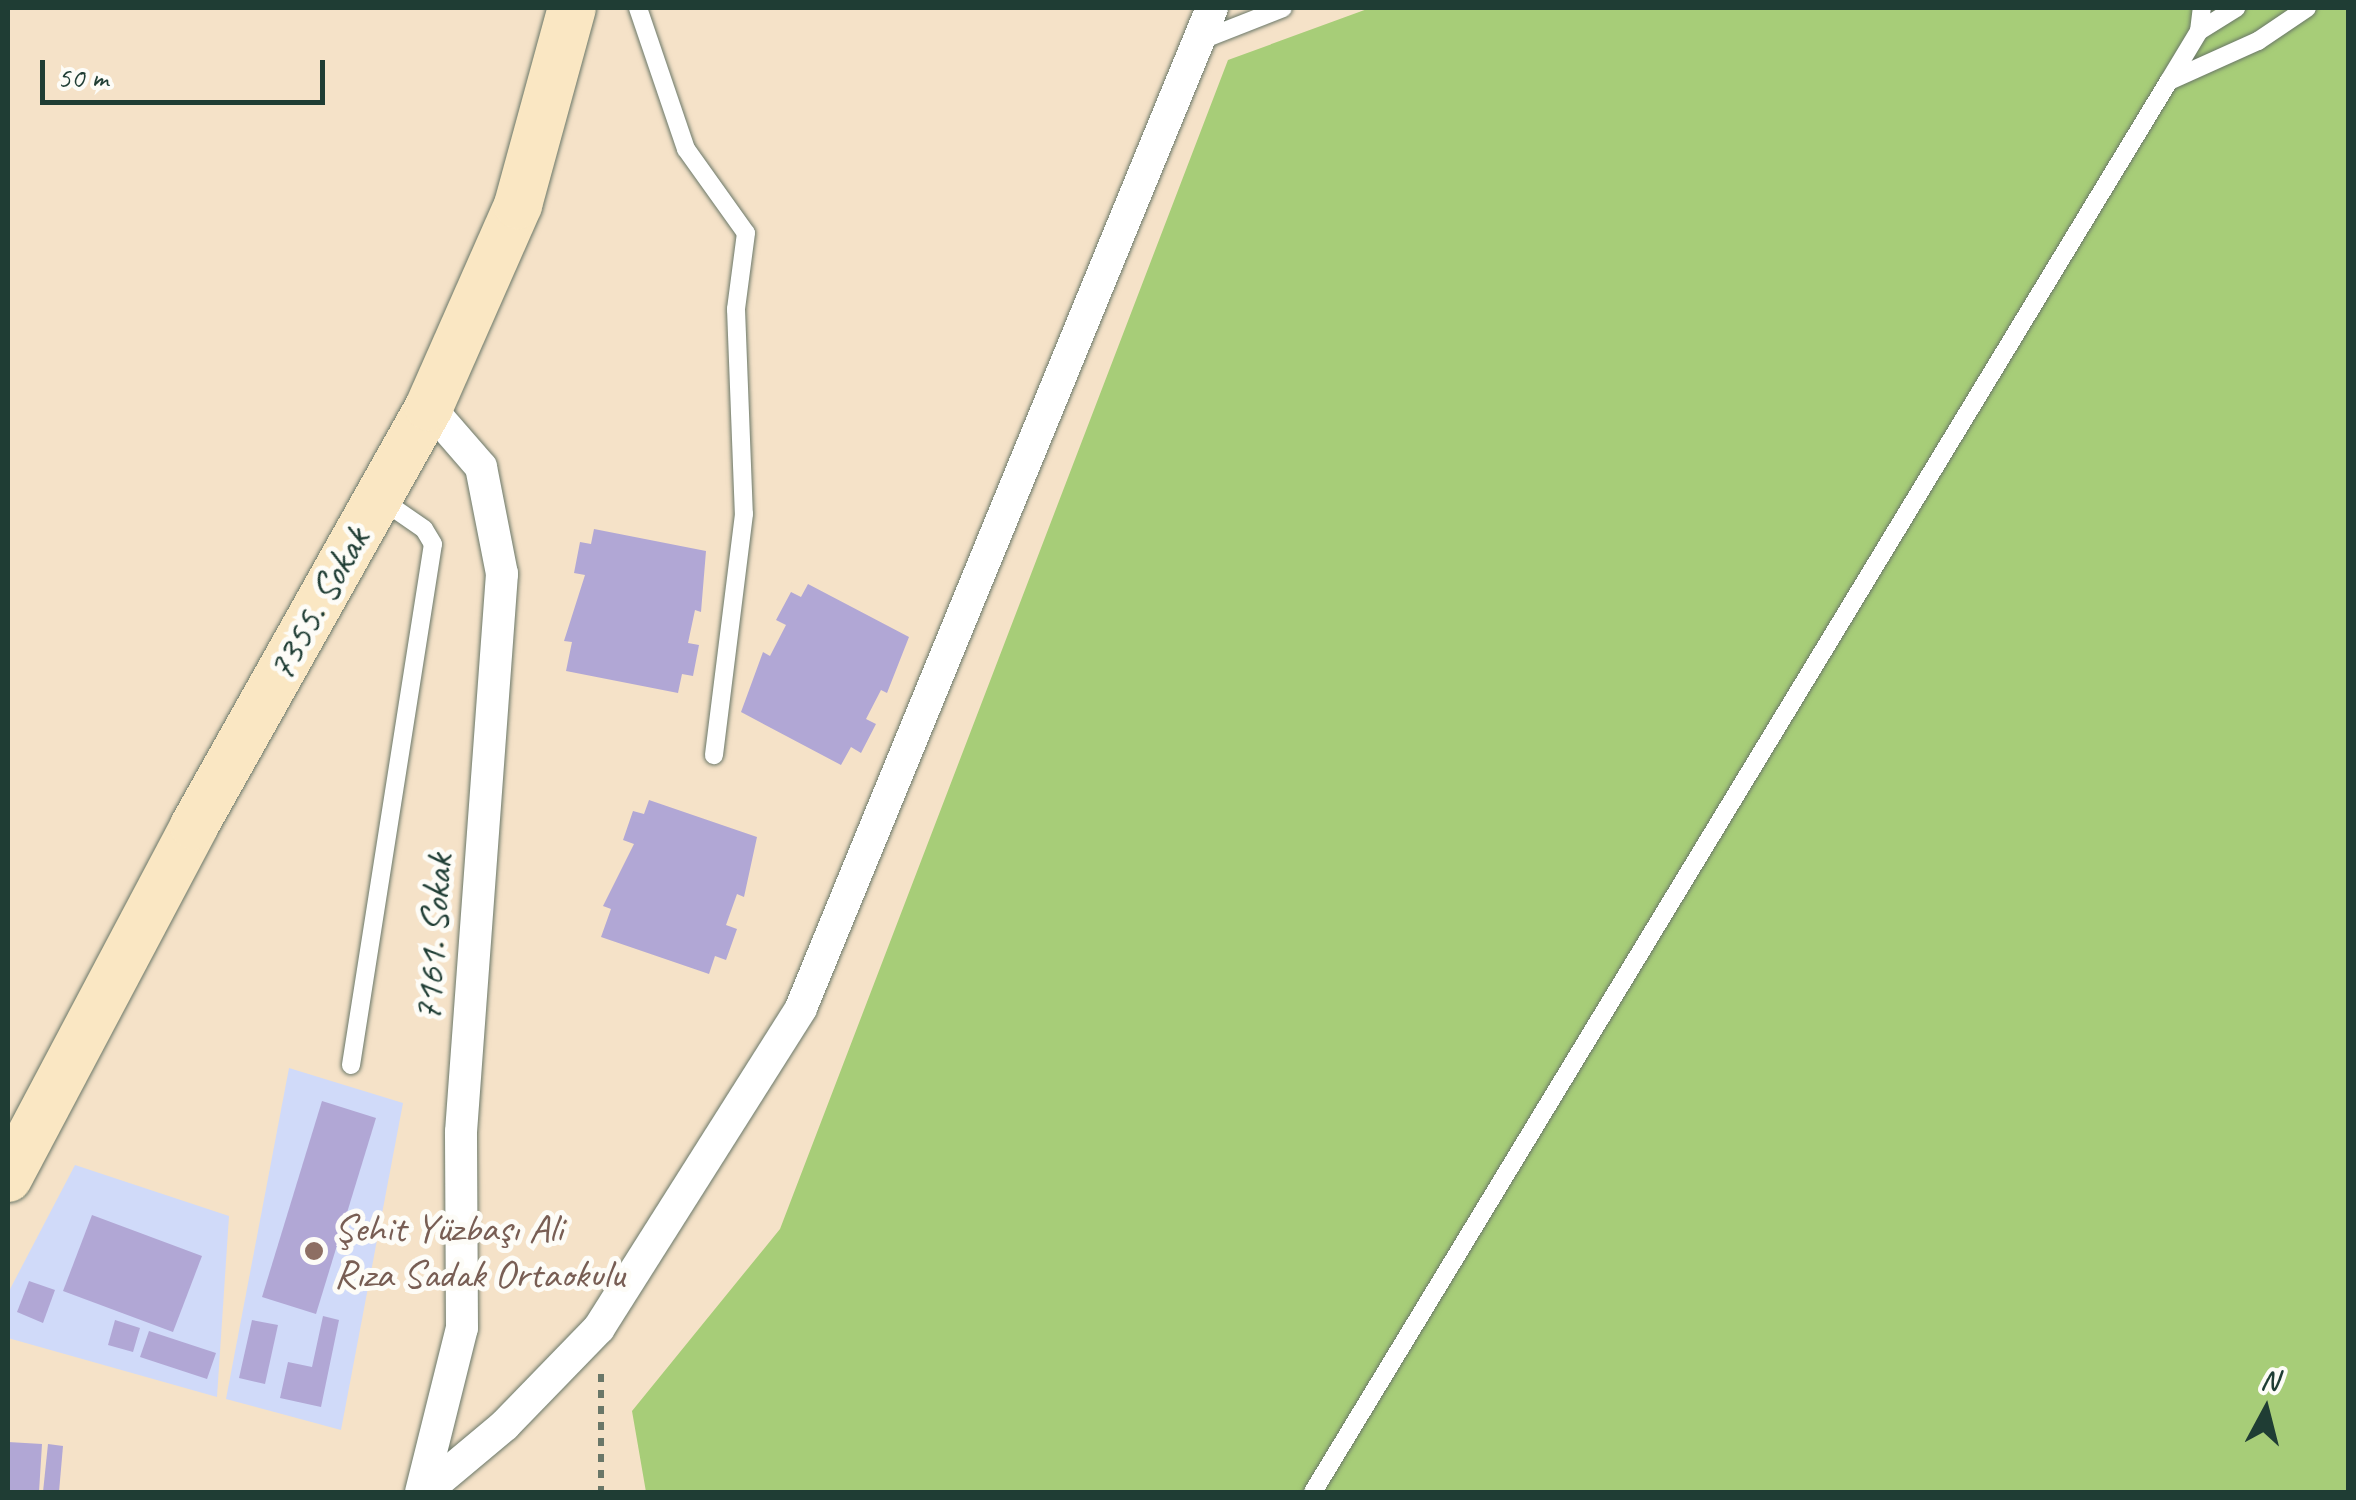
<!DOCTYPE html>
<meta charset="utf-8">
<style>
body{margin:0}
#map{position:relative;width:2356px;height:1500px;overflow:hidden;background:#f5e2c8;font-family:Caveat,sans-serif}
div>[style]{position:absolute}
.built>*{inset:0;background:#d0daf9}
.green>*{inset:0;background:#a7cd78}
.building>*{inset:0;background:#b1a7d5}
.path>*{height:6px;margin-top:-3px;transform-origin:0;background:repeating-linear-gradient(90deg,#6a7768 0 8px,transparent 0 16px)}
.roads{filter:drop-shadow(0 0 2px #6a7768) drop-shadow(0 0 2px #6a7768)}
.lane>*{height:18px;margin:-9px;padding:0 9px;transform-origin:9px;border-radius:9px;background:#fff}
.street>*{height:32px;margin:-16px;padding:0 16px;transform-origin:16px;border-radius:16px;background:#fff}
.secondary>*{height:48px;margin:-24px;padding:0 24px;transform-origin:24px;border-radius:24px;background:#fae7c3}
.dots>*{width:28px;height:28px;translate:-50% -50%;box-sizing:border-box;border:5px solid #fdfcf7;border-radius:50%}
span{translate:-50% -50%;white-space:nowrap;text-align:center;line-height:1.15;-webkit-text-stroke:10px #fdfcf7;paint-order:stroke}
.street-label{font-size:40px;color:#1f3d34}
.education-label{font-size:40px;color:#785e54}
.left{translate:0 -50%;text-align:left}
.frame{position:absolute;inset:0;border:10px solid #1f3d34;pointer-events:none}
.north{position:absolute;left:2216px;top:1360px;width:100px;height:100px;-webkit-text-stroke:8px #fdfcf7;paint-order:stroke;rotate:7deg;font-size:28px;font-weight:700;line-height:40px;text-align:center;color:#1f3d34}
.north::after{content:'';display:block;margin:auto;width:35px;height:45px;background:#1f3d34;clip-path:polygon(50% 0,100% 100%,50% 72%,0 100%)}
.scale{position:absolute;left:40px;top:60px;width:285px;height:45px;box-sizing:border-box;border:5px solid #1f3d34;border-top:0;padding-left:12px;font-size:30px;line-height:35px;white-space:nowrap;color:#1f3d34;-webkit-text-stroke:8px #fdfcf7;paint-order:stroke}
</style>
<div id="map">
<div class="built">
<div style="clip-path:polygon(289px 1068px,403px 1103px,341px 1430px,226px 1399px)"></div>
<div style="clip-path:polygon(75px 1165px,229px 1216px,217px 1397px,8px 1338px,8px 1293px)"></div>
</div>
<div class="green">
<div style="clip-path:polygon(1370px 8px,2348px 8px,2348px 1492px,646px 1492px,632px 1411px,780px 1229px,1228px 60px)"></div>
</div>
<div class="building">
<div style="clip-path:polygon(594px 529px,706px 551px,701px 612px,695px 610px,688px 643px,699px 645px,693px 676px,682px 674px,678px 693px,566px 671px,572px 642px,564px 641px,585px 575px,574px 573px,580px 542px,591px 544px)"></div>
<div style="clip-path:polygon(808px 584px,909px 637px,887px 693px,881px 690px,866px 719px,876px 724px,861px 753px,851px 747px,841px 765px,741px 712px,763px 652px,770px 656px,786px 625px,776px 620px,791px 592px,801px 597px)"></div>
<div style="clip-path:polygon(649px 800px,757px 837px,744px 897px,737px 894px,726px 925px,737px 929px,726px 960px,715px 956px,709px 974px,601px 937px,611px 909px,603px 906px,634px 844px,623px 840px,633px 811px,644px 814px)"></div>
<div style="clip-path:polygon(322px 1101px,376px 1118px,316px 1314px,262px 1297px)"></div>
<div style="clip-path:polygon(92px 1215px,202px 1256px,173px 1332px,63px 1291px)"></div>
<div style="clip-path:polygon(29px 1281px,55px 1290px,43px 1323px,17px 1312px)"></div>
<div style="clip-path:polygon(323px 1316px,339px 1320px,321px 1407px,280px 1398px,288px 1362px,312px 1367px)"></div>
<div style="clip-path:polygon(115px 1320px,140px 1328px,133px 1352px,108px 1345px)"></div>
<div style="clip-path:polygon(252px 1320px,278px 1325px,265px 1384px,239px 1378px)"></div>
<div style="clip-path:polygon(149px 1331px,216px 1353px,207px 1379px,140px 1357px)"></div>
<div style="clip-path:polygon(8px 1442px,42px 1444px,39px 1492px,8px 1492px)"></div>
<div style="clip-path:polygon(48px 1444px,63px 1446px,59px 1492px,43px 1492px)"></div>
</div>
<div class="path">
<div style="left:601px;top:1374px;width:118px;rotate:90deg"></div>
</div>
<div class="roads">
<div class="lane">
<div style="left:638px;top:8px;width:149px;rotate:71.2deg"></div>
<div style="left:686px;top:149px;width:103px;rotate:54.5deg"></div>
<div style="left:746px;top:233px;width:77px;rotate:97.5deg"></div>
<div style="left:736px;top:309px;width:205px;rotate:87.8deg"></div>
<div style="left:744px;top:514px;width:243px;rotate:97.1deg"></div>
<div style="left:2199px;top:31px;width:44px;rotate:-31.9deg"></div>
<div style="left:1199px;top:41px;width:90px;rotate:-21.4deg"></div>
<div style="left:2169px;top:81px;width:98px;rotate:-24.2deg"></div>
<div style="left:2258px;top:41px;width:59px;rotate:-34deg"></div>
<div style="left:351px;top:1065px;width:527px;rotate:-81.06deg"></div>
<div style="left:433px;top:544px;width:17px;rotate:-121deg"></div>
<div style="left:424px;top:529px;width:55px;rotate:-145.4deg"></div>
<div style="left:1313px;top:1492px;width:1650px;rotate:-58.76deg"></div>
<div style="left:2169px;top:81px;width:58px;rotate:-59deg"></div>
<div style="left:2199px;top:31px;width:23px;rotate:-83deg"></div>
</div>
<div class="street">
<div style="left:421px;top:1492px;width:169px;rotate:-76deg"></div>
<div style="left:462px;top:1328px;width:196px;rotate:-90.3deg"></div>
<div style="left:461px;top:1132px;width:560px;rotate:-85.8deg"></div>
<div style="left:502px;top:574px;width:109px;rotate:-101.1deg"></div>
<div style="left:481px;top:467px;width:79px;rotate:-130.9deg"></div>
<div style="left:425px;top:1492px;width:104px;rotate:-39.9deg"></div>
<div style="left:505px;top:1425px;width:135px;rotate:-45.9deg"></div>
<div style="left:599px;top:1328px;width:378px;rotate:-57.7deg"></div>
<div style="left:801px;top:1008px;width:1081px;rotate:-67.66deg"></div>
</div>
<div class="secondary">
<div style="left:8px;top:1178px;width:398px;rotate:-62.1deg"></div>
<div style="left:194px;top:826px;width:480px;rotate:-60.7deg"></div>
<div style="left:429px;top:407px;width:221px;rotate:-66.2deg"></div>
<div style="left:518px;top:205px;width:204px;rotate:-74.7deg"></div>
</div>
</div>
<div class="dots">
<div style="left:314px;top:1251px;background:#8d6e63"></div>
</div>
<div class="street-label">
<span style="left:318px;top:604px;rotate:-61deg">7355. Sokak</span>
<span style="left:433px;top:938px;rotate:-86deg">7161. Sokak</span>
</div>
<div class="education-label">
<span class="left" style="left:334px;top:1251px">Şehit Yüzbaşı Ali<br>Rıza Sadak Ortaokulu</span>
</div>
<div class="frame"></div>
<div class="north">N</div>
<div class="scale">50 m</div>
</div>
